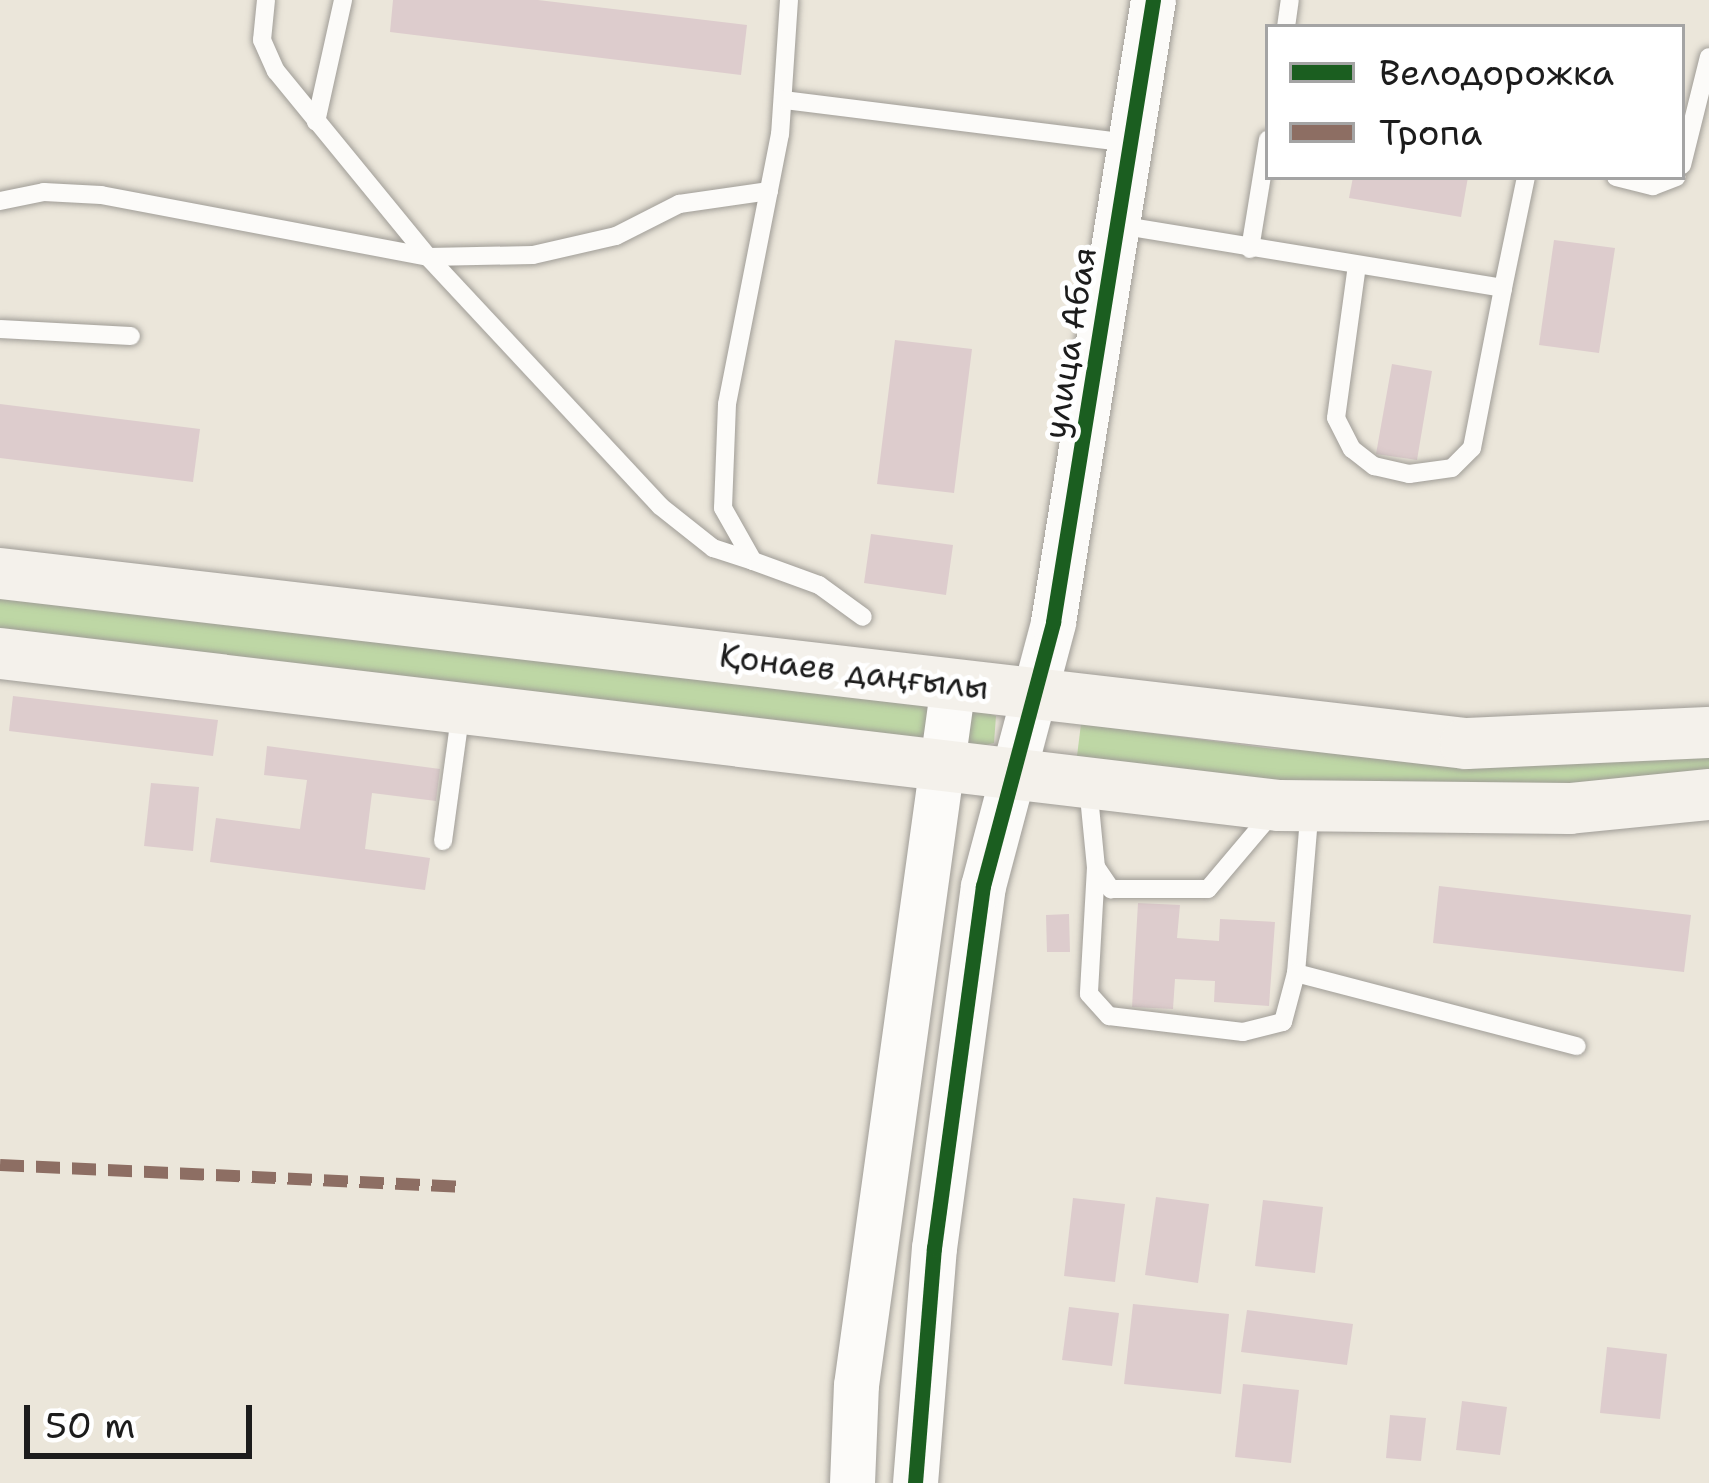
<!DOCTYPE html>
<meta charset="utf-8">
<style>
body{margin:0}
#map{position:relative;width:1709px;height:1483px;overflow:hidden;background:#ebe6da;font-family:"Shantell Sans",sans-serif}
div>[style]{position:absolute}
.green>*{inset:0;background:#bed7a5}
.building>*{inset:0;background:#ddcccd}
.roads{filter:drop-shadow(0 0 3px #a09d97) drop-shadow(0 0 3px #a09d97)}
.service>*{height:18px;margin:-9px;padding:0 9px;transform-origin:9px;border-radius:9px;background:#fcfbf9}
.tertiary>*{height:45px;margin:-22.5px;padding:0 22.5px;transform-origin:22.5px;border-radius:22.5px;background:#fcfbf9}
.secondary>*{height:51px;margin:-25.5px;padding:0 25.5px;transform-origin:25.5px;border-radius:25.5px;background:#f4f1eb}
.quiet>*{height:12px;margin-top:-6px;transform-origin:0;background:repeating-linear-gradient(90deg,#8d6e63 0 24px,transparent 0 36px)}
.cycleway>*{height:15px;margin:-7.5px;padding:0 7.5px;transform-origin:7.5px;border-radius:7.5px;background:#1b5e20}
span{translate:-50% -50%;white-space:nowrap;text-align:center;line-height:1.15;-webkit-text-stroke:10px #fff;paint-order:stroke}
.street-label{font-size:33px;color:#1c1c1c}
.legend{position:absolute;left:1265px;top:24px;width:420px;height:156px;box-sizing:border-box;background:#fff;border:3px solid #a4a4a4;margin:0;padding:15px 21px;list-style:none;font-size:36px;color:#1c1c1c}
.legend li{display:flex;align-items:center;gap:24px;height:60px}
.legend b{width:60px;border:3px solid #a4a4a4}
.scale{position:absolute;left:24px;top:1405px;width:228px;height:54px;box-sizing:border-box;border:6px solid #1c1c1c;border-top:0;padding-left:15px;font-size:36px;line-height:42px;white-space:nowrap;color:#1c1c1c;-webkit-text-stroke:9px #fff;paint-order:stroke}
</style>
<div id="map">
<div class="green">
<div style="clip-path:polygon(0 582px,980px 710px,996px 716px,994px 743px,977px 747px,0 629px)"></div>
<div style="clip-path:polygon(1081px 724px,1274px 749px,1452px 756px,1709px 746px,1709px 781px,1310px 788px,1077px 756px)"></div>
</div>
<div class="building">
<div style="clip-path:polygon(393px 0,538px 0,747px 25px,741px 75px,390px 32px)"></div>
<div style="clip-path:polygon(1353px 177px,1468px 177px,1461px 217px,1349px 198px)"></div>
<div style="clip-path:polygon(1554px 240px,1615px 248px,1599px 353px,1539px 345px)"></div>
<div style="clip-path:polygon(895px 340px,972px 349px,954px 493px,877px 484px)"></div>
<div style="clip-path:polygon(1392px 364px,1432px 371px,1417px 460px,1376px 454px)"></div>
<div style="clip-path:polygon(0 404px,200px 429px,193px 482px,0 458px)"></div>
<div style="clip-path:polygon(871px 534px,953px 545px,946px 595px,864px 583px)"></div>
<div style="clip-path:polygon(13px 696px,218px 720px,213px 756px,9px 731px)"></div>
<div style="clip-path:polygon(267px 746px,440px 769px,436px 801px,372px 793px,365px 849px,430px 858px,425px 890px,210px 862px,216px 818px,300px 829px,307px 780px,264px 775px)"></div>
<div style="clip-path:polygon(151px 783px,199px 787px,193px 851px,144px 846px)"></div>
<div style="clip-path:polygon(1439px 886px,1691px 915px,1684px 972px,1433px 943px)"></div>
<div style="clip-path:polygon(1138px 903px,1180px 905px,1177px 938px,1219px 941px,1220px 919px,1275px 922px,1269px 1006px,1214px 1002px,1215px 981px,1175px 979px,1173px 1009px,1132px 1007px)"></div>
<div style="clip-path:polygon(1069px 914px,1070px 952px,1047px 952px,1046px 915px)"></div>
<div style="clip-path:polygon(1156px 1197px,1209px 1204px,1198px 1283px,1145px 1275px)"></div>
<div style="clip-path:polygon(1073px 1198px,1125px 1204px,1115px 1282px,1064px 1276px)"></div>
<div style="clip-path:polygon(1263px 1200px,1323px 1207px,1315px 1273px,1255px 1266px)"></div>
<div style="clip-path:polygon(1133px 1304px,1229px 1314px,1221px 1394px,1124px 1384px)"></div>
<div style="clip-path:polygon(1069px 1307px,1119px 1313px,1112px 1366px,1062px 1360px)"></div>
<div style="clip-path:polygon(1247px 1310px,1353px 1324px,1347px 1365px,1241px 1352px)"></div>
<div style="clip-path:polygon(1607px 1347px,1667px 1354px,1660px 1419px,1600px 1413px)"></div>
<div style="clip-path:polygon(1243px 1384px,1299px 1390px,1291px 1463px,1235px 1457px)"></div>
<div style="clip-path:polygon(1462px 1401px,1507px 1407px,1500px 1455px,1456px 1450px)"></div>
<div style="clip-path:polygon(1390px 1415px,1426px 1418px,1421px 1461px,1386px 1458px)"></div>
</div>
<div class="roads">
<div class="service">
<div style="left:266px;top:0;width:40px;rotate:95.7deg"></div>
<div style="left:262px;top:40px;width:34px;rotate:66deg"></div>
<div style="left:276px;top:71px;width:240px;rotate:50.7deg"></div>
<div style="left:428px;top:257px;width:340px;rotate:47deg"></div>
<div style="left:660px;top:506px;width:68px;rotate:38.4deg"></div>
<div style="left:713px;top:548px;width:42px;rotate:18deg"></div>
<div style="left:789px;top:0;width:134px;rotate:93.8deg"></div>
<div style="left:780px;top:134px;width:275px;rotate:101.1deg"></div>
<div style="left:727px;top:404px;width:104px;rotate:92.2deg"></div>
<div style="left:723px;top:508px;width:61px;rotate:60.5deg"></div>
<div style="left:753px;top:561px;width:70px;rotate:20deg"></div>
<div style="left:819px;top:585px;width:54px;rotate:36deg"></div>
<div style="left:1286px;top:27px;width:27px;rotate:-82deg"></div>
<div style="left:784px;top:100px;width:350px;rotate:7.1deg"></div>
<div style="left:316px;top:122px;width:125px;rotate:-77.5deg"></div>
<div style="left:1682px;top:165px;width:111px;rotate:-76deg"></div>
<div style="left:1616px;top:177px;width:38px;rotate:14deg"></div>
<div style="left:1653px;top:186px;width:25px;rotate:-21deg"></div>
<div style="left:0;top:201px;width:45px;rotate:-11.6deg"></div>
<div style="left:44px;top:192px;width:57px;rotate:3deg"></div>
<div style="left:101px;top:195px;width:333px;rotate:10.7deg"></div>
<div style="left:428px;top:257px;width:105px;rotate:-1.1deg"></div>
<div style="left:533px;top:255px;width:85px;rotate:-12.9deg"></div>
<div style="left:616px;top:236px;width:71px;rotate:-26.9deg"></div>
<div style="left:679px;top:204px;width:91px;rotate:-8.2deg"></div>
<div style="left:1119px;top:225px;width:389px;rotate:9.3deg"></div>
<div style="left:1503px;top:288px;width:113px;rotate:-78.3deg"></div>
<div style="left:1250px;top:249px;width:111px;rotate:-80.7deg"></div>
<div style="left:1357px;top:265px;width:154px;rotate:97.8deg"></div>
<div style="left:1336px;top:418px;width:35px;rotate:63deg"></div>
<div style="left:1352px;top:449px;width:28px;rotate:38deg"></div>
<div style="left:1374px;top:466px;width:36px;rotate:13deg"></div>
<div style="left:1409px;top:474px;width:43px;rotate:-7.9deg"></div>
<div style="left:1452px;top:468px;width:28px;rotate:-45deg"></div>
<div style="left:1472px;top:448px;width:163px;rotate:-79deg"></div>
<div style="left:0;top:329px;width:131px;rotate:3.1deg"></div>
<div style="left:1088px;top:786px;width:81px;rotate:84.4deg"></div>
<div style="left:1096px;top:867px;width:27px;rotate:56deg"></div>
<div style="left:1111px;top:889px;width:97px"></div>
<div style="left:1208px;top:889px;width:102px;rotate:-49.8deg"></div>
<div style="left:443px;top:841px;width:132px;rotate:-82.2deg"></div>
<div style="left:1096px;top:867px;width:127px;rotate:93.2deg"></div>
<div style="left:1089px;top:994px;width:30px;rotate:48deg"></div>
<div style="left:1109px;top:1016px;width:135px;rotate:6.8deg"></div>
<div style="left:1243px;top:1032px;width:41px;rotate:-14deg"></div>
<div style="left:1283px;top:1022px;width:51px;rotate:-75.1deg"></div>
<div style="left:1296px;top:973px;width:167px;rotate:-85.2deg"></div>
<div style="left:1296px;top:973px;width:290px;rotate:14.6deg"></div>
</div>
<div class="tertiary">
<div style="left:852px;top:1483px;width:98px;rotate:-87.7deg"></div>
<div style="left:856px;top:1385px;width:708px;rotate:-82.12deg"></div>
<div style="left:915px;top:1483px;width:236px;rotate:-85.4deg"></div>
<div style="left:934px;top:1248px;width:365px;rotate:-82.3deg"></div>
<div style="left:983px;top:886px;width:273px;rotate:-75.1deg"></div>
<div style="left:1053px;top:622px;width:630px;rotate:-80.87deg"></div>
</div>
<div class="secondary">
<div style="left:0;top:573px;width:1475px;rotate:6.62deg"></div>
<div style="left:1465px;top:743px;width:244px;rotate:-2.6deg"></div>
<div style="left:0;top:653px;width:1288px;rotate:6.78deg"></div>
<div style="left:1279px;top:805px;width:290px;rotate:0.6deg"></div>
<div style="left:1569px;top:808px;width:141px;rotate:-5.7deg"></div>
</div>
</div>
<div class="quiet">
<div style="left:0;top:1165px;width:460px;rotate:2.7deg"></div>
</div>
<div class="cycleway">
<div style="left:915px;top:1483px;width:236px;rotate:-85.4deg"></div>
<div style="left:934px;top:1248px;width:365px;rotate:-82.3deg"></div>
<div style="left:983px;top:886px;width:273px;rotate:-75.1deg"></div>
<div style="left:1053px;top:622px;width:630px;rotate:-80.87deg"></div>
</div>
<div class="street-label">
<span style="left:1070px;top:343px;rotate:-81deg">улица Абая</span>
<span style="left:854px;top:672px;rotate:7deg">Қонаев даңғылы</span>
</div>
<ul class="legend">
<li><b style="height:15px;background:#1b5e20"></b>Велодорожка</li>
<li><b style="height:15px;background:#8d6e63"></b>Тропа</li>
</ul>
<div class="scale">50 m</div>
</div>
